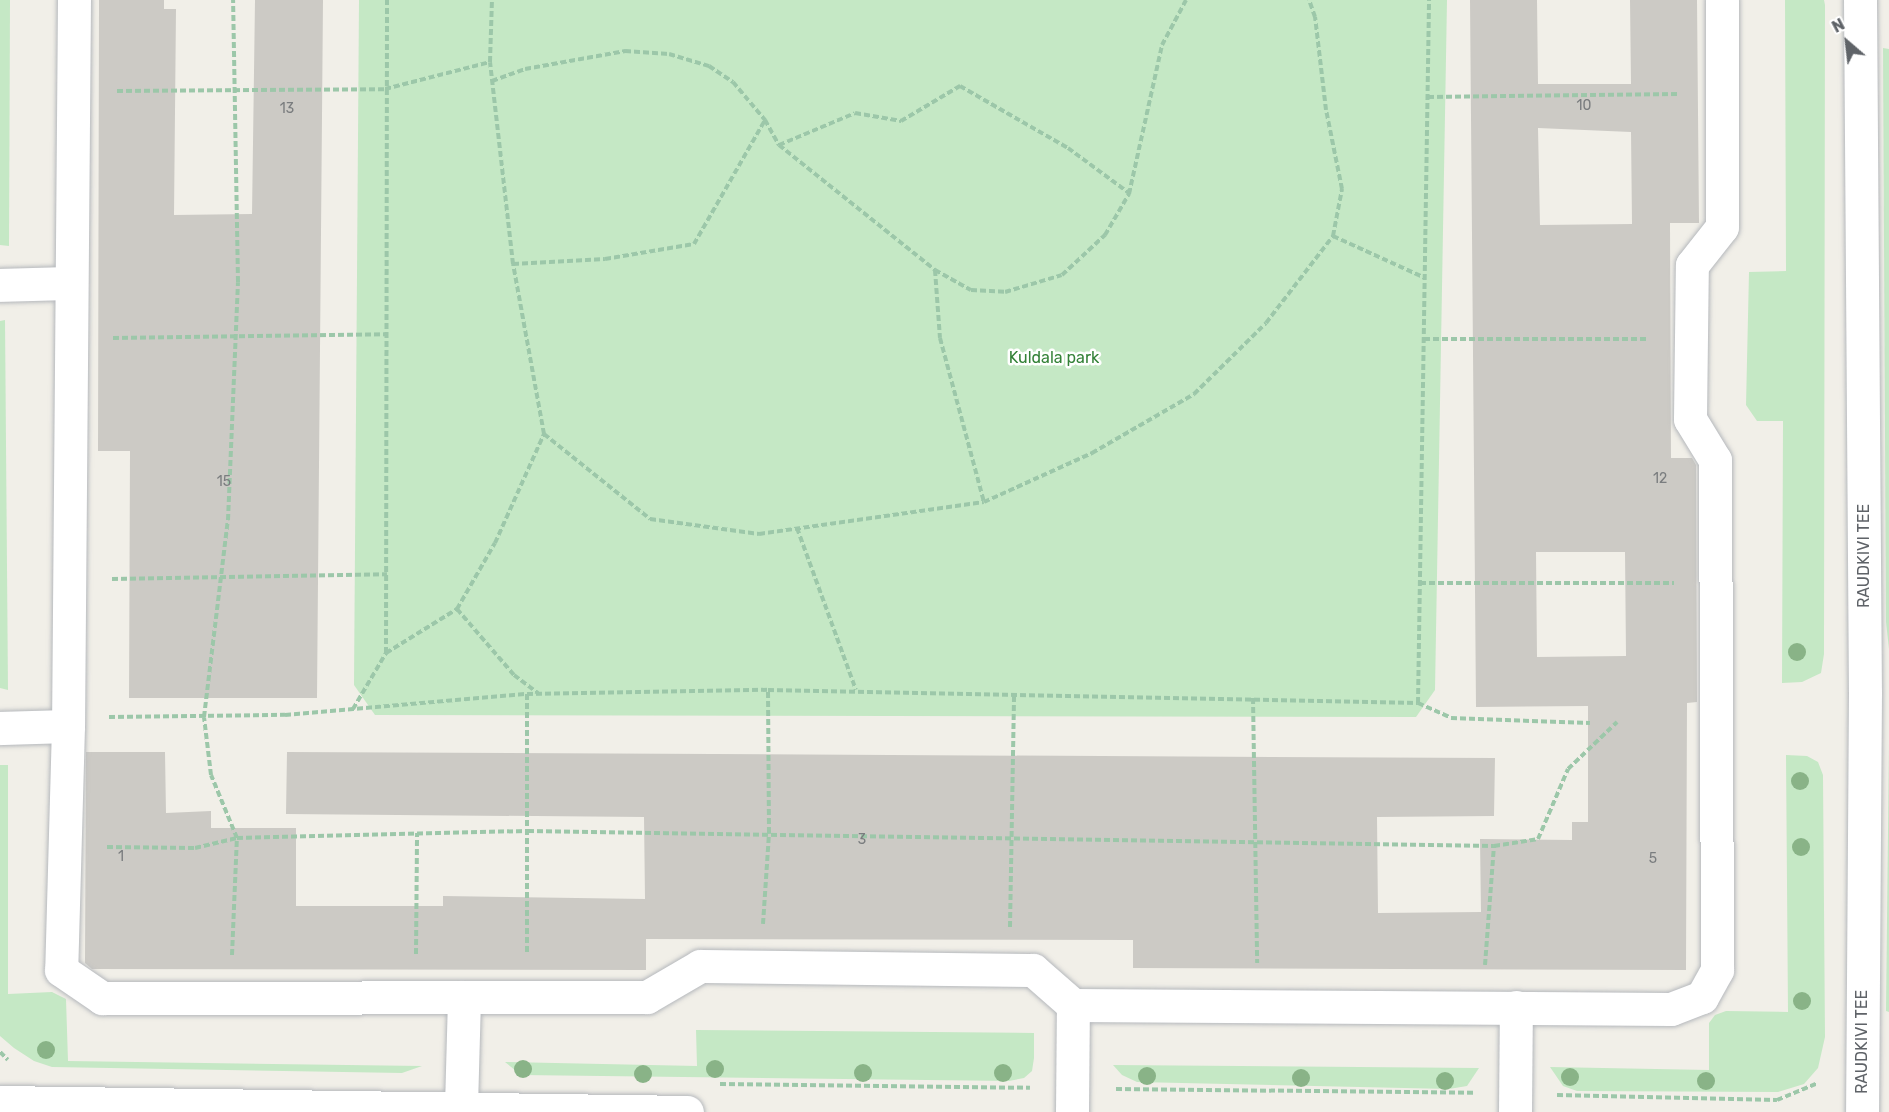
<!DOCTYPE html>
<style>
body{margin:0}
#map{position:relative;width:1889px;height:1112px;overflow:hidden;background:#f1efe8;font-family:Rubik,sans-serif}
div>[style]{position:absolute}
.green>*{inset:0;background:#c5e8c5}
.building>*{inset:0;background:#cccac5}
.path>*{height:4px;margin-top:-2px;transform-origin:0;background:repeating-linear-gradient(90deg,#9cc7a9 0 6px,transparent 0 9px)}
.roads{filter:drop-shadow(0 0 2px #b5b8bc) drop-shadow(0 0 2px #b5b8bc)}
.minor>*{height:33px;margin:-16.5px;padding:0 16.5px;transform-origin:16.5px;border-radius:16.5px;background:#fff}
.trees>*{width:18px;height:18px;margin:-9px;border-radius:50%;background:#89b387}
span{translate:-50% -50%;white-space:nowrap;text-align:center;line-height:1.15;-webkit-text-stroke:5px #fff;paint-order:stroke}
.number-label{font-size:14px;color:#7a7d7f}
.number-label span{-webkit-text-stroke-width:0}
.park-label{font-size:16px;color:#348238}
.street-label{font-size:16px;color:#5f6368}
.north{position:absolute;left:1817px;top:12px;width:60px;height:60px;-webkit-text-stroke:4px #fff;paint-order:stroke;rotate:332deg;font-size:16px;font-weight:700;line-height:24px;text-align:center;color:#5f6368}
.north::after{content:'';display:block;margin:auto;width:21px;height:27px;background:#5f6368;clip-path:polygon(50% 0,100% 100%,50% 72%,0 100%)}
</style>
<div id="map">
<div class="green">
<div style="clip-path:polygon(0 0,10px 0,9px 246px,0 245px)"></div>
<div style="clip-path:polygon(359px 0,1447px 0,1435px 690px,1416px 717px,375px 715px,354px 685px)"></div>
<div style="clip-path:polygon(1785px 0,1824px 0,1825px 5px,1824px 654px,1821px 673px,1802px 682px,1782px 683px,1783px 421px,1757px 421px,1746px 405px,1749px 272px,1786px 271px)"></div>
<div style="clip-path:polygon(1883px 48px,1889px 49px,1889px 649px,1886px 622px)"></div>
<div style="clip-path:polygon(5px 320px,8px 690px,0 688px,0 321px)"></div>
<div style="clip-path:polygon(1889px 742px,1889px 1012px,1886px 1011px)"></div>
<div style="clip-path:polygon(1786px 755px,1807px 756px,1818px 762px,1823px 775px,1825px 1037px,1818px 1068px,1804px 1084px,1778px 1092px,1577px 1091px,1563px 1086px,1550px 1067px,1709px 1070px,1709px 1023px,1715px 1015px,1726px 1011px,1788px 1012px)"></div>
<div style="clip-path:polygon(0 765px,8px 765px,8px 994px,52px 992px,66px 999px,68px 1061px,422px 1066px,402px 1073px,52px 1067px,34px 1061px,14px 1048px,0 1036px)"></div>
<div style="clip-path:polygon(696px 1030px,1034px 1033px,1034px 1058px,1032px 1071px,1024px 1078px,1009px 1081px,521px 1075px,505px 1062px,697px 1066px)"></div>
<div style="clip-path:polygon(1113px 1065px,1479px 1068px,1467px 1086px,1449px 1089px,1137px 1082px,1122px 1075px)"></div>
</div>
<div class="building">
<div style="clip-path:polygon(99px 0,164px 0,164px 9px,176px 9px,174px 215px,252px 214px,255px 0,323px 0,317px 698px,129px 698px,130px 451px,98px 451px)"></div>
<div style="clip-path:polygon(evenodd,1470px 0,1537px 0,1538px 84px,1631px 84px,1630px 0,1697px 0,1699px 223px,1670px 223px,1671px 458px,1692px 458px,1696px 465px,1697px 702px,1687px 703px,1686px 970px,1133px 968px,1133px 940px,646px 939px,646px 970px,92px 969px,85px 963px,86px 752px,165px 752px,166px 813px,211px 811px,211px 828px,296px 828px,296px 906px,443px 906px,443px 896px,645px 899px,644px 817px,286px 814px,287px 752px,1495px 758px,1494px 816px,1377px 817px,1378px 913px,1481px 912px,1480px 839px,1572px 840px,1572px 822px,1588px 822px,1588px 706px,1476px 707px,1470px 0,1538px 128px,1631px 132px,1632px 224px,1540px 225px,1538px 128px,1470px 0,1536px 552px,1625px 552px,1626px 656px,1537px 657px,1536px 552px)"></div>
</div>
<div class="path">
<div style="left:492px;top:81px;width:35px;rotate:-20deg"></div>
<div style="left:525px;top:69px;width:102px;rotate:-10.2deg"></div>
<div style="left:625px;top:51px;width:44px;rotate:3.9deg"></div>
<div style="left:669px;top:54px;width:42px;rotate:16.7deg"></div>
<div style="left:709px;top:66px;width:29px;rotate:34deg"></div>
<div style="left:733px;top:82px;width:50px;rotate:49.9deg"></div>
<div style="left:765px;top:120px;width:29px;rotate:61deg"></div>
<div style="left:779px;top:145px;width:200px;rotate:38.7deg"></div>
<div style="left:935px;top:270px;width:41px;rotate:29.1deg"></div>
<div style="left:971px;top:290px;width:34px;rotate:3deg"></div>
<div style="left:1005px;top:292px;width:59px;rotate:-16.6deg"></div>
<div style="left:1062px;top:275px;width:59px;rotate:-42.9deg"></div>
<div style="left:1105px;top:235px;width:48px;rotate:-59.7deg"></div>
<div style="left:1129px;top:194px;width:153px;rotate:-77.5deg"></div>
<div style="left:1162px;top:45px;width:51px;rotate:-61.9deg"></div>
<div style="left:117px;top:91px;width:268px;rotate:-0.4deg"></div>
<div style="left:385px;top:89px;width:108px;rotate:-14.4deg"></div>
<div style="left:1428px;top:97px;width:251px;rotate:-0.7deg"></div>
<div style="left:779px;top:145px;width:82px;rotate:-22.8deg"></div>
<div style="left:855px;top:113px;width:47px;rotate:9.9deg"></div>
<div style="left:901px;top:121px;width:69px;rotate:-30.7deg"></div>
<div style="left:960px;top:86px;width:125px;rotate:29.9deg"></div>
<div style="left:1068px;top:148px;width:76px;rotate:36.4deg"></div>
<div style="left:1333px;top:236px;width:101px;rotate:24.5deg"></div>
<div style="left:513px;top:264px;width:92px;rotate:-3.1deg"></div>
<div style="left:605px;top:259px;width:90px;rotate:-9.6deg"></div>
<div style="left:694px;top:244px;width:143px;rotate:-60.2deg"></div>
<div style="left:935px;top:270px;width:68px;rotate:85.8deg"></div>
<div style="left:940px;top:338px;width:170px;rotate:75deg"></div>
<div style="left:113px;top:338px;width:275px;rotate:-0.8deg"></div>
<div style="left:1424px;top:339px;width:224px"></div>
<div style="left:544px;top:434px;width:136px;rotate:38.7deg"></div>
<div style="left:650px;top:519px;width:110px;rotate:7.8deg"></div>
<div style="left:759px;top:534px;width:227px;rotate:-8.1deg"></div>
<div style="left:984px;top:502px;width:119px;rotate:-24.4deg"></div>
<div style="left:1092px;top:453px;width:118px;rotate:-30deg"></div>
<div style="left:1194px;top:394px;width:101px;rotate:-44.6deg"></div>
<div style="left:1266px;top:323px;width:110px;rotate:-52.4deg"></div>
<div style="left:1333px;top:236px;width:48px;rotate:-79.2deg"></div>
<div style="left:1342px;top:189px;width:81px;rotate:-101.4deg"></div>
<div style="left:1326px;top:110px;width:94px;rotate:-96.7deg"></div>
<div style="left:1315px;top:17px;width:18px;rotate:-109deg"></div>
<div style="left:797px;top:528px;width:172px;rotate:70deg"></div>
<div style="left:112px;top:579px;width:275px;rotate:-1deg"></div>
<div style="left:1420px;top:583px;width:254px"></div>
<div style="left:457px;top:609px;width:87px;rotate:49.2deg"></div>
<div style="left:514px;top:675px;width:30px;rotate:37deg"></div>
<div style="left:386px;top:653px;width:653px;rotate:-89.91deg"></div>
<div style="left:527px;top:694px;width:261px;rotate:90deg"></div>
<div style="left:1253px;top:698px;width:265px;rotate:89.1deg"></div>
<div style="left:1418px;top:703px;width:36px;rotate:24deg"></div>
<div style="left:1451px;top:718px;width:139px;rotate:2.1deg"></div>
<div style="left:353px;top:709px;width:65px;rotate:-59.5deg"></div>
<div style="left:386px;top:653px;width:84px;rotate:-31.8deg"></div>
<div style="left:457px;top:609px;width:76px;rotate:-60.1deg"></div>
<div style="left:495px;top:543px;width:120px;rotate:-65.8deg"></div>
<div style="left:544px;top:434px;width:173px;rotate:-100.3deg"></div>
<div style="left:513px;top:264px;width:203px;rotate:-96.5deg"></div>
<div style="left:490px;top:62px;width:62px;rotate:-88.2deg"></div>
<div style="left:109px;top:717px;width:176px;rotate:-0.7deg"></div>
<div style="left:285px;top:715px;width:243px;rotate:-5deg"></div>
<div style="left:527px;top:694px;width:241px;rotate:-1deg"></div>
<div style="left:768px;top:690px;width:650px;rotate:1.15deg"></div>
<div style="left:1418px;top:703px;width:703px;rotate:-89.1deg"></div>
<div style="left:107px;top:847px;width:88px;rotate:0.7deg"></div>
<div style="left:195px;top:848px;width:43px;rotate:-13.4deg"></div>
<div style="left:237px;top:838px;width:291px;rotate:-1.4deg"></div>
<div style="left:528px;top:831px;width:966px;rotate:0.89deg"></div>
<div style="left:1494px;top:846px;width:45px;rotate:-9deg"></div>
<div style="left:1538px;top:839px;width:76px;rotate:-66.8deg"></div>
<div style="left:1568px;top:769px;width:68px;rotate:-43.8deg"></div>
<div style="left:763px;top:924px;width:91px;rotate:-86.2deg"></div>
<div style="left:769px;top:833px;width:143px;rotate:-90.4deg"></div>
<div style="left:1010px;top:927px;width:234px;rotate:-89deg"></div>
<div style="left:416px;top:954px;width:121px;rotate:-89.5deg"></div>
<div style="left:232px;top:955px;width:117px;rotate:-87.6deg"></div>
<div style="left:237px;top:838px;width:68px;rotate:-112.4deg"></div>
<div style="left:211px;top:775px;width:58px;rotate:-96.9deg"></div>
<div style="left:204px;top:717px;width:198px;rotate:-83.1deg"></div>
<div style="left:228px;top:520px;width:238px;rotate:-87.6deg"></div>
<div style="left:238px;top:282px;width:282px;rotate:-91deg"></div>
<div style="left:1485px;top:965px;width:119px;rotate:-85.7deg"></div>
<div style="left:0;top:1052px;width:11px;rotate:45deg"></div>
<div style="left:720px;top:1084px;width:310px;rotate:0.7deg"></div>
<div style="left:1116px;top:1089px;width:358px;rotate:0.6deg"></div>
<div style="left:1557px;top:1095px;width:220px;rotate:1.3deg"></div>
<div style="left:1777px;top:1100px;width:44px;rotate:-22.5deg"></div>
</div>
<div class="roads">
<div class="minor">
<div style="left:74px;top:0;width:726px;rotate:90.47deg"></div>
<div style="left:68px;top:726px;width:244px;rotate:91.6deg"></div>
<div style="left:61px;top:970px;width:50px;rotate:34.3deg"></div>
<div style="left:102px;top:998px;width:545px;rotate:-0.11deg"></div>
<div style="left:647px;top:997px;width:61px;rotate:-30.3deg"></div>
<div style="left:700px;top:966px;width:333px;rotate:0.7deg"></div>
<div style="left:1033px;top:970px;width:53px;rotate:41.2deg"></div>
<div style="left:1073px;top:1005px;width:598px;rotate:0.38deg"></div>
<div style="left:1671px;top:1009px;width:33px;rotate:-21deg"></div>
<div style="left:1702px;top:997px;width:31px;rotate:-61deg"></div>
<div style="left:1717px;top:970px;width:510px;rotate:-90.22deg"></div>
<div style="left:1715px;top:460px;width:48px;rotate:-121.4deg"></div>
<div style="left:1690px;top:419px;width:154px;rotate:-89.3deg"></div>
<div style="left:1692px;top:265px;width:48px;rotate:-51.7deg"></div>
<div style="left:1722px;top:227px;width:227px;rotate:-90deg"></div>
<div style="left:1860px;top:0;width:692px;rotate:89.59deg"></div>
<div style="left:1865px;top:692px;width:420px;rotate:90.4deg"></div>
<div style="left:0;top:285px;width:70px;rotate:-1.6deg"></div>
<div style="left:0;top:728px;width:68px;rotate:-1.7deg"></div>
<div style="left:0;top:1102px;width:687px;rotate:0.83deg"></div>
<div style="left:461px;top:1106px;width:109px;rotate:-88.4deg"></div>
<div style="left:1072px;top:1112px;width:107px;rotate:-89.5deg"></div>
<div style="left:1515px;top:1112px;width:105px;rotate:-89.5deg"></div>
</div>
</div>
<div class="trees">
<div style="left:1797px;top:652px"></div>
<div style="left:1800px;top:781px"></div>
<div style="left:1801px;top:847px"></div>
<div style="left:1802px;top:1001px"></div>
<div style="left:46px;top:1050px"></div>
<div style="left:523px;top:1069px"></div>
<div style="left:715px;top:1069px"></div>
<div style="left:863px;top:1073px"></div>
<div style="left:1003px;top:1073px"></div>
<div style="left:643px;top:1074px"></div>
<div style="left:1147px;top:1076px"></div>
<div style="left:1570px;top:1077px"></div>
<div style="left:1301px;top:1078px"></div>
<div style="left:1445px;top:1081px"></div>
<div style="left:1706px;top:1081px"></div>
</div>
<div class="number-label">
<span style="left:1584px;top:106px">10</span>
<span style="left:287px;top:109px">13</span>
<span style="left:1660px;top:479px">12</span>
<span style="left:224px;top:482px">15</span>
<span style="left:862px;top:840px">3</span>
<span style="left:121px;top:857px">1</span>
<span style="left:1653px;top:859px">5</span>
</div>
<div class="park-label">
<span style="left:1054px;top:358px">Kuldala park</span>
</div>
<div class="street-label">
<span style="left:1864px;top:556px;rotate:-90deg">RAUDKIVI TEE</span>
<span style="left:1862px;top:1042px;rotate:-90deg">RAUDKIVI TEE</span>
</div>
<div class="north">N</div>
</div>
